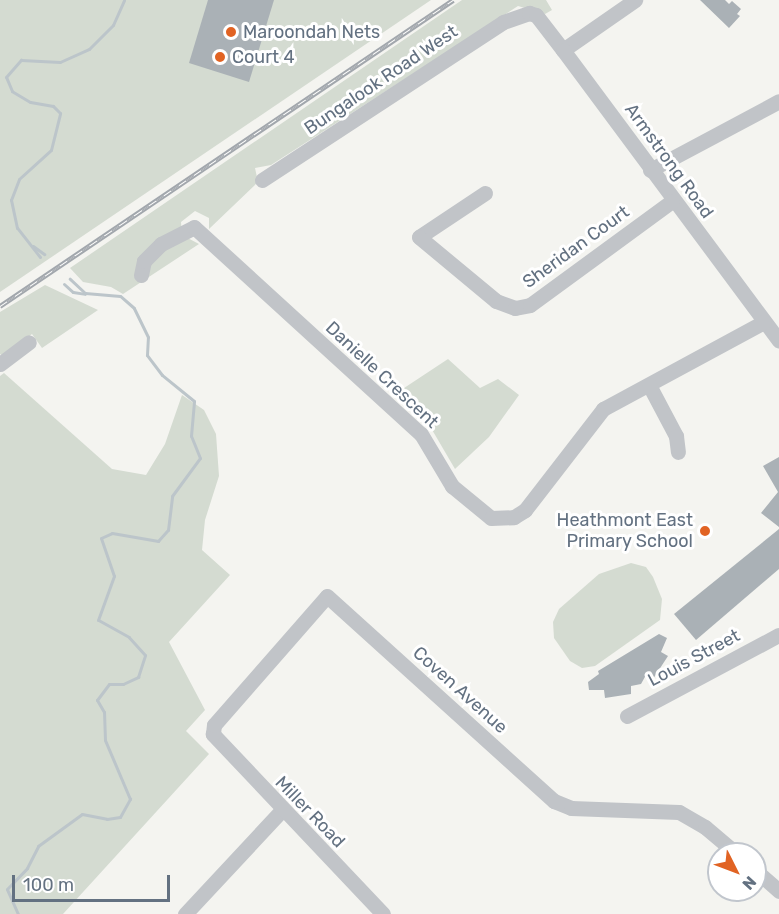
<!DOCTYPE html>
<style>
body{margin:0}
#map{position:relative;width:779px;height:914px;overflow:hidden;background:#f4f4f0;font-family:Rubik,sans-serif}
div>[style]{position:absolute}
.green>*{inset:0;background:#d4dbd1}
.stream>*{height:3px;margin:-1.5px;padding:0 1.5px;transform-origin:1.5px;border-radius:1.5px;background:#bcc5ca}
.building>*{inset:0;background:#aab1b6}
.minor>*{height:15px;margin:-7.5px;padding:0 7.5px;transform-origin:7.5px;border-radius:7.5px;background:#c1c4c8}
.rail>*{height:5px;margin-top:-2.5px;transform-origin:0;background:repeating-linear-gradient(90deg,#fff 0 9px,#a2a7ad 0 18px);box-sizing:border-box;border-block:2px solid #a2a7ad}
.dots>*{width:16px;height:16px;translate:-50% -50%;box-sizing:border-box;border:3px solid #fff;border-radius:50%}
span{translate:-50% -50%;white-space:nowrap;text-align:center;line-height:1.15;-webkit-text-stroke:6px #fff;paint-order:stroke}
.poi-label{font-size:18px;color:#637181}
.left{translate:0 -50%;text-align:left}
.right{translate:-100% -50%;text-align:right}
.street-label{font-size:18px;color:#637181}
.north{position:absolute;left:707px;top:842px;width:60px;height:60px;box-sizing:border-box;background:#fff;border:2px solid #c1c6cd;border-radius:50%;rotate:132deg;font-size:16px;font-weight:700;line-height:24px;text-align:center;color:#637181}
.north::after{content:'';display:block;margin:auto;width:21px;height:27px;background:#e16323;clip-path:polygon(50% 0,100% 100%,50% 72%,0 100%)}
.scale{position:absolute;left:12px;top:875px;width:158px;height:27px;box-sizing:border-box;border:3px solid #637181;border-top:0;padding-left:8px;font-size:18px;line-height:21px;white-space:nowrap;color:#637181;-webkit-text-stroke:4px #fff;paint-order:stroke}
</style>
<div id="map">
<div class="green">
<div style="clip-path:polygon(0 0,431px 0,0 292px)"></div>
<div style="clip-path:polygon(462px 0,546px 0,552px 10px,545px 14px,518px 6px,271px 165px,255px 168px,258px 182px,209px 229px,209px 218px,195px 211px,181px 222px,182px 235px,199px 244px,123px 294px,111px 287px,83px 282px,70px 268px)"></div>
<div style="clip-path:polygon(45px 285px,98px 310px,42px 348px,32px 334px,3px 356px,0 354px,0 312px)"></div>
<div style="clip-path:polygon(448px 359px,480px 388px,498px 379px,519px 395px,489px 437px,455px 469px,431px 428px,395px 394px)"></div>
<div style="clip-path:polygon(4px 373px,112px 469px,146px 475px,165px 444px,182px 395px,204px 410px,216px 434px,219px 476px,205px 520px,202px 550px,230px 575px,169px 642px,205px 710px,186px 731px,209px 754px,63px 914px,0 914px,0 376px)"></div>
<div style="clip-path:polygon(631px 563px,646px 567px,653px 577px,662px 599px,660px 620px,595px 666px,582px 668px,570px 661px,554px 638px,553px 622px,559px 609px,599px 574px)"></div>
</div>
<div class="stream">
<div style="left:33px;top:246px;width:14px;rotate:36deg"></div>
<div style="left:40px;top:257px;width:37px;rotate:-128deg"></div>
<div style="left:17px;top:228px;width:29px;rotate:-102deg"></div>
<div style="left:11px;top:200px;width:22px;rotate:-69deg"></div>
<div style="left:19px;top:179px;width:43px;rotate:-42.2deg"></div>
<div style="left:51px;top:150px;width:38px;rotate:-76deg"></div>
<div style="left:60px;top:113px;width:10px;rotate:-135deg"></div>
<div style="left:53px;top:106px;width:23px;rotate:-170deg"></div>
<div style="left:30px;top:102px;width:21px;rotate:-149deg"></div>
<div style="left:12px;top:91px;width:15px;rotate:-113deg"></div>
<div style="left:6px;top:77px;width:23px;rotate:-49deg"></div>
<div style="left:21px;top:60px;width:39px;rotate:3deg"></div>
<div style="left:60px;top:62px;width:32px;rotate:-24deg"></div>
<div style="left:89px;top:49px;width:34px;rotate:-45deg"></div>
<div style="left:113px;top:25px;width:27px;rotate:-66deg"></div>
<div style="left:64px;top:284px;width:12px;rotate:42deg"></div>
<div style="left:73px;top:292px;width:12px;rotate:9deg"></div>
<div style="left:18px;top:914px;width:27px;rotate:-114deg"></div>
<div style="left:7px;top:889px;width:29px;rotate:-46deg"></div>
<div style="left:27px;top:868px;width:25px;rotate:-63deg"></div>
<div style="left:38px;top:846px;width:54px;rotate:-36deg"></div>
<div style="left:82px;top:814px;width:25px;rotate:11deg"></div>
<div style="left:107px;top:819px;width:13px;rotate:-9deg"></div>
<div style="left:120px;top:817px;width:21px;rotate:-61deg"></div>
<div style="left:130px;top:799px;width:64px;rotate:-113deg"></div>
<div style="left:105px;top:740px;width:28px;rotate:-92deg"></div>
<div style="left:104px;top:712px;width:14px;rotate:-120deg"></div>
<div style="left:97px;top:700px;width:20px;rotate:-53deg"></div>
<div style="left:109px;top:684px;width:14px"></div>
<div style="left:123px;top:684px;width:17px;rotate:-25deg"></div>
<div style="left:138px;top:677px;width:23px;rotate:-72deg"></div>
<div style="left:145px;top:655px;width:24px;rotate:-132deg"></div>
<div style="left:129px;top:637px;width:35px;rotate:-151deg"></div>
<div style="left:98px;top:620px;width:47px;rotate:-70deg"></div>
<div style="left:114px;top:576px;width:40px;rotate:-108.9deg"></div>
<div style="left:101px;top:538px;width:12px;rotate:-24deg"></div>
<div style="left:112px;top:533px;width:47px;rotate:9.9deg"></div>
<div style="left:158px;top:541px;width:15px;rotate:-48deg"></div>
<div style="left:168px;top:530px;width:34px;rotate:-83deg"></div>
<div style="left:172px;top:496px;width:47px;rotate:-53.6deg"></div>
<div style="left:200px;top:458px;width:24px;rotate:-112deg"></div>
<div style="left:191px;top:436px;width:35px;rotate:-85deg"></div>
<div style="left:194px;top:401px;width:41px;rotate:-140.9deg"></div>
<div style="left:162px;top:375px;width:25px;rotate:-127deg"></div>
<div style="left:147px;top:355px;width:18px;rotate:-87deg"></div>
<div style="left:148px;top:337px;width:32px;rotate:-116deg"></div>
<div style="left:134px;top:308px;width:18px;rotate:-139deg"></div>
<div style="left:120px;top:296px;width:35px;rotate:-175deg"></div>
<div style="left:85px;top:293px;width:21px;rotate:-137deg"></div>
</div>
<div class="building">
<div style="clip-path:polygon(208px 0,274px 0,249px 82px,189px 63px)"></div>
<div style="clip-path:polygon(700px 0,725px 0,729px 4px,732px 1px,741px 9px,737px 14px,740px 16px,729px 28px)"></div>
<div style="clip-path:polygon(779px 457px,779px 527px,761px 513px,778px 492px,763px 466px)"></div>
<div style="clip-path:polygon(779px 529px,779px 569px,696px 640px,674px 614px)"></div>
<div style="clip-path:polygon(659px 634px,667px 638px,661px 652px,668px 656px,653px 679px,646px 675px,641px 684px,631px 686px,631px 694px,605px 698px,604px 690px,589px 690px,588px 682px,599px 674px,598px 671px)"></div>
</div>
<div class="minor">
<div style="left:563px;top:50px;width:88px;rotate:-34.8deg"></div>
<div style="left:650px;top:170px;width:146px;rotate:-28.1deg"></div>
<div style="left:262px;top:180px;width:288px;rotate:-33.2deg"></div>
<div style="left:503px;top:22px;width:28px;rotate:-19deg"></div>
<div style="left:529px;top:13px;width:7px;rotate:16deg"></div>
<div style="left:536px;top:15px;width:44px;rotate:52.4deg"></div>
<div style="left:563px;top:50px;width:362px;rotate:53.4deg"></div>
<div style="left:485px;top:193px;width:79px;rotate:146.3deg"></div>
<div style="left:419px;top:237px;width:100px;rotate:39.7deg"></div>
<div style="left:496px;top:301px;width:20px;rotate:20deg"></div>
<div style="left:515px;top:308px;width:15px;rotate:-11deg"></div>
<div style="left:530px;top:305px;width:176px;rotate:-36.2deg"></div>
<div style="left:141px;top:275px;width:14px;rotate:-78deg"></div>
<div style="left:144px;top:261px;width:24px;rotate:-45deg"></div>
<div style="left:161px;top:244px;width:37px;rotate:-27deg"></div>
<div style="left:194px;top:227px;width:307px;rotate:42.4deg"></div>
<div style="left:421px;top:434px;width:61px;rotate:59.2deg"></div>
<div style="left:452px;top:486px;width:50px;rotate:39.4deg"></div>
<div style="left:491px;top:518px;width:23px;rotate:-2deg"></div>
<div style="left:514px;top:517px;width:13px;rotate:-32deg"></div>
<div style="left:525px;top:510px;width:128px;rotate:-52.3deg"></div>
<div style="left:603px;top:409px;width:183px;rotate:-28.4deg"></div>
<div style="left:0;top:364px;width:36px;rotate:-37deg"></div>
<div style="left:649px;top:385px;width:58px;rotate:62.1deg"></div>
<div style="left:676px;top:436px;width:16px;rotate:83deg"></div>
<div style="left:627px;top:716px;width:172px;rotate:-28.1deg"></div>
<div style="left:755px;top:870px;width:32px;rotate:41deg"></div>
<div style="left:185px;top:914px;width:141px;rotate:-47deg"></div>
<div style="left:383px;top:914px;width:248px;rotate:-133.4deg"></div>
<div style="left:213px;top:734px;width:9px;rotate:-84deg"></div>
<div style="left:214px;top:725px;width:171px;rotate:-48.8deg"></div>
<div style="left:327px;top:596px;width:306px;rotate:42.1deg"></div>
<div style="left:554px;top:801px;width:18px;rotate:22deg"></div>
<div style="left:571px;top:808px;width:108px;rotate:2.1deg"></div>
<div style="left:679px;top:812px;width:30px;rotate:30deg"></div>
<div style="left:705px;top:827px;width:42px;rotate:40.2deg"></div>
</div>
<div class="rail">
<div style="left:0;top:306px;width:547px;rotate:-34.04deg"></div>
</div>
<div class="dots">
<div style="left:231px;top:32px;background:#e16323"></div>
<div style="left:220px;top:57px;background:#e16323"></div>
<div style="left:705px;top:531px;background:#e16323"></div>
</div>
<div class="poi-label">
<span class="left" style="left:243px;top:32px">Maroondah Nets</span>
<span class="left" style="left:232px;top:57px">Court 4</span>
<span class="right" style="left:693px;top:531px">Heathmont East<br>Primary School</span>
</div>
<div class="street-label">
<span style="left:381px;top:80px;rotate:-34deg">Bungalook Road West</span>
<span style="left:669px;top:161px;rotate:54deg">Armstrong Road</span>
<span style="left:576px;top:247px;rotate:-36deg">Sheridan Court</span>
<span style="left:382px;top:375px;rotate:43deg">Danielle Crescent</span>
<span style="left:694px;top:658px;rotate:-28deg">Louis Street</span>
<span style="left:460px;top:690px;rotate:42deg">Coven Avenue</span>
<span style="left:310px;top:812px;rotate:46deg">Miller Road</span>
</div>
<div class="north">N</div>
<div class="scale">100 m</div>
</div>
